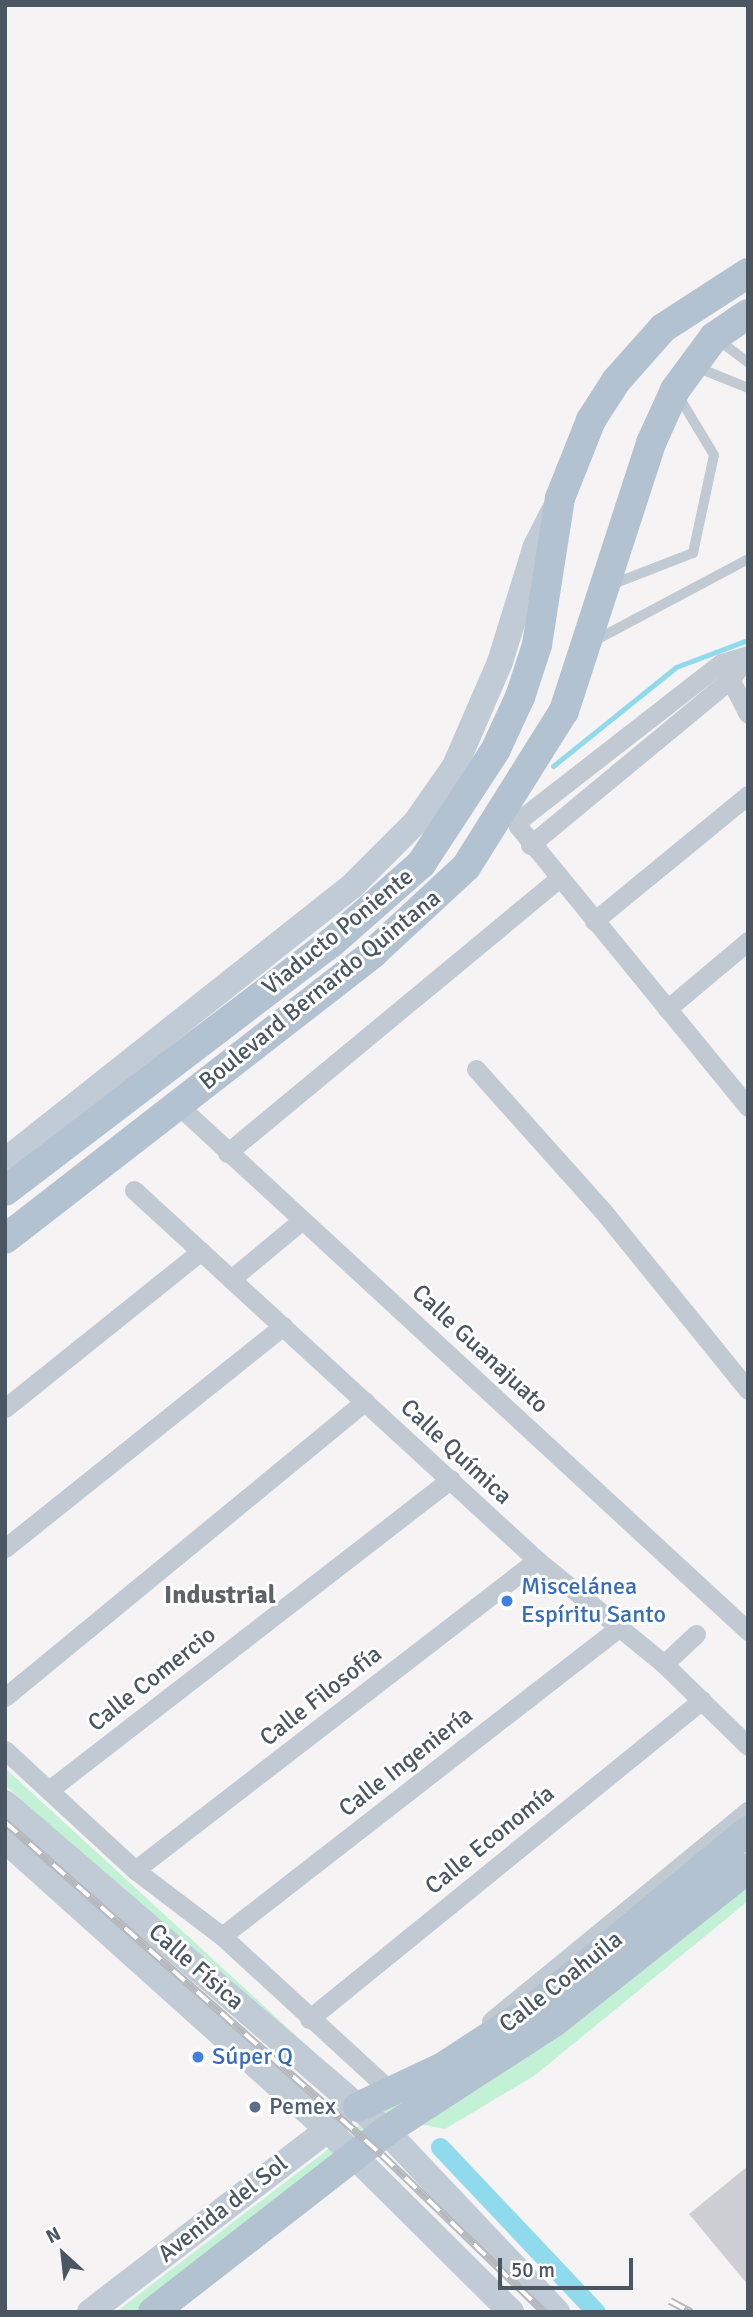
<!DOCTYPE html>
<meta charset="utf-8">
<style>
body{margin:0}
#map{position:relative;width:753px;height:2317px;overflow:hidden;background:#f5f3f3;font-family:Signika,sans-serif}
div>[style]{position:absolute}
.green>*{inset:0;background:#c3f1d5}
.stream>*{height:5px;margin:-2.5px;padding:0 2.5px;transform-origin:2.5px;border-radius:2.5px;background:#90daee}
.canal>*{height:19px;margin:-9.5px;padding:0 9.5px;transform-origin:9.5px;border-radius:9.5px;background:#90daee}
.building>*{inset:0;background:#cdcfd5}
.lane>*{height:10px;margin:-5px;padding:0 5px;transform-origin:5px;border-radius:5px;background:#c1cad2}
.street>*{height:19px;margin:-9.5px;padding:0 9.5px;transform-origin:9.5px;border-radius:9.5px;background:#c1cad2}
.secondary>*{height:26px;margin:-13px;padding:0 13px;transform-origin:13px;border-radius:13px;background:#c1cbd6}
.primary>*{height:30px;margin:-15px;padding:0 15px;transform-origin:15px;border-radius:15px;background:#b3c2d1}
.rail>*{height:8px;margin-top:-4px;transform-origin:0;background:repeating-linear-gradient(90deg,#fff 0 16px,#b5b8bd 0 32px);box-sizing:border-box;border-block:2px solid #b5b8bd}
.dots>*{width:19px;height:19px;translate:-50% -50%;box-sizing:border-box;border:4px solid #fff;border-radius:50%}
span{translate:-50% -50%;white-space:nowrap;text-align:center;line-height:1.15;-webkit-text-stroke:6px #fff;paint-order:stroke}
.street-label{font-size:24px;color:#4a5661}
.shop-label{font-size:24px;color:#366cbe}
.left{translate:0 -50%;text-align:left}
.service-label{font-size:24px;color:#4e5e75}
.neighbourhood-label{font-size:26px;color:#5f6368;font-weight:700}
.frame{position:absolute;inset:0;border:7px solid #4a5661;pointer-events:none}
.north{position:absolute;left:28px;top:2219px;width:70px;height:70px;-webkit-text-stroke:5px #fff;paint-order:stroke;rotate:333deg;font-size:19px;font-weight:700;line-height:28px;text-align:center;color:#4a5661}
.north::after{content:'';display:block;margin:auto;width:24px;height:32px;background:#4a5661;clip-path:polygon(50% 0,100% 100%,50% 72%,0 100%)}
.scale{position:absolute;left:498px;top:2258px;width:135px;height:32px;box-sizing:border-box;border:4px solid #4a5661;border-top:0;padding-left:9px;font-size:21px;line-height:24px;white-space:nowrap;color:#4a5661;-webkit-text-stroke:5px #fff;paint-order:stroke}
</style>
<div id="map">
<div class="green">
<div style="clip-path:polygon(5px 1768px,378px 2111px,748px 1844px,748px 1901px,534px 2076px,445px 2129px,389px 2118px,135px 2312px,116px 2312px,378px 2111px,339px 2089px,5px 1785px)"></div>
</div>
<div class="stream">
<div style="left:553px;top:766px;width:158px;rotate:-38.8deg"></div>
<div style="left:676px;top:667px;width:77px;rotate:-20.6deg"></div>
</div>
<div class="canal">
<div style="left:440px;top:2147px;width:227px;rotate:46.6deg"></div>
</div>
<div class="building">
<div style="clip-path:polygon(748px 2166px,748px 2285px,689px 2214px)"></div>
</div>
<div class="lane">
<div style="left:717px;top:339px;width:39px;rotate:37deg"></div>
<div style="left:696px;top:367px;width:56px;rotate:22deg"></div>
<div style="left:613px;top:584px;width:86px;rotate:-21.2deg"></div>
<div style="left:693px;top:553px;width:100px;rotate:-77.9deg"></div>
<div style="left:714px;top:455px;width:68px;rotate:-121.1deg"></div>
<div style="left:594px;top:641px;width:174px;rotate:-28deg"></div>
</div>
<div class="street">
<div style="left:748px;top:655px;width:28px;rotate:163deg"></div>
<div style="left:721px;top:663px;width:252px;rotate:142.1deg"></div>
<div style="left:522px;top:818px;width:9px;rotate:117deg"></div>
<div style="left:518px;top:826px;width:363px;rotate:50.7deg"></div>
<div style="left:726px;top:671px;width:48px;rotate:62.9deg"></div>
<div style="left:530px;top:845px;width:261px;rotate:-39.6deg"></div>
<div style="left:731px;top:679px;width:28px;rotate:-55deg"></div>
<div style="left:594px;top:921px;width:199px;rotate:-39.3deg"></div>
<div style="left:667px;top:1009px;width:106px;rotate:-40deg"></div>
<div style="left:476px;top:1069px;width:191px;rotate:48.2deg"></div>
<div style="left:603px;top:1211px;width:230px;rotate:51deg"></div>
<div style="left:178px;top:1105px;width:776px;rotate:42.7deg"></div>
<div style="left:227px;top:1153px;width:431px;rotate:-39.6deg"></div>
<div style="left:134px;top:1190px;width:547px;rotate:42.56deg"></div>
<div style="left:537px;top:1560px;width:164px;rotate:39.3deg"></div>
<div style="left:664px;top:1664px;width:117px;rotate:44.3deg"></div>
<div style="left:231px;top:1279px;width:89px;rotate:-39.6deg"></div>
<div style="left:5px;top:1408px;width:251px;rotate:-38.7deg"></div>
<div style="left:5px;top:1548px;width:356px;rotate:-38.6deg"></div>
<div style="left:664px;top:1664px;width:44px;rotate:-43.2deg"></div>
<div style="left:5px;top:1697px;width:466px;rotate:-39.4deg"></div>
<div style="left:5px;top:1750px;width:177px;rotate:42.7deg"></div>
<div style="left:135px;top:1870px;width:109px;rotate:37.2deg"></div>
<div style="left:222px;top:1936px;width:232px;rotate:42.6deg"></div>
<div style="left:49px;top:1790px;width:508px;rotate:-37.73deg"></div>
<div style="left:135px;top:1870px;width:508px;rotate:-37.64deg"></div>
<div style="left:222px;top:1936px;width:505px;rotate:-37.85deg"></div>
<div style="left:309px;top:2019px;width:506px;rotate:-39.07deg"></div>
<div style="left:491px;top:2021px;width:332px;rotate:-39.3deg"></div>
</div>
<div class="secondary">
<div style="left:5px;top:1161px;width:443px;rotate:-38.4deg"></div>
<div style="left:352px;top:886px;width:91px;rotate:-45deg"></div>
<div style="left:416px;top:822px;width:68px;rotate:-55.1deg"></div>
<div style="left:455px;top:766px;width:113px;rotate:-66.6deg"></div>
<div style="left:500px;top:662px;width:121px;rotate:-72.8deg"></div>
<div style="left:536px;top:546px;width:38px;rotate:-63deg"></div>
<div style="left:5px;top:1803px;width:503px;rotate:40.72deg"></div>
<div style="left:386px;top:2131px;width:249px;rotate:46.6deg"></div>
<div style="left:5px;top:1840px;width:434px;rotate:41.9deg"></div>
<div style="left:328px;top:2130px;width:258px;rotate:44.8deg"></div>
<div style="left:90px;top:2312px;width:314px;rotate:-37.5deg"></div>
</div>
<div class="primary">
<div style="left:5px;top:1191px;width:410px;rotate:-37.3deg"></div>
<div style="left:331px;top:943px;width:120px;rotate:-41.3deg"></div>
<div style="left:421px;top:864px;width:135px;rotate:-56.8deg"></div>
<div style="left:495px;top:751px;width:60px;rotate:-65.2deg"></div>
<div style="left:520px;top:697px;width:55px;rotate:-71.9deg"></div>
<div style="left:537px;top:645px;width:149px;rotate:-81.1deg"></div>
<div style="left:560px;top:498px;width:84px;rotate:-68.3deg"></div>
<div style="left:591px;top:420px;width:46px;rotate:-57.3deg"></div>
<div style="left:616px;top:381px;width:71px;rotate:-48.4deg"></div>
<div style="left:663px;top:328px;width:101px;rotate:-32.9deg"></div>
<div style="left:5px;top:1239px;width:465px;rotate:-37.8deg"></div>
<div style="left:372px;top:954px;width:128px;rotate:-42.8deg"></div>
<div style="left:466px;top:867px;width:184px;rotate:-57.9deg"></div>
<div style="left:564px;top:711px;width:282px;rotate:-72deg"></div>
<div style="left:651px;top:443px;width:58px;rotate:-65.6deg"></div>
<div style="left:675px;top:390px;width:66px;rotate:-53.7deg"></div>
<div style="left:714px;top:337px;width:41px;rotate:-34.1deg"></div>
<div style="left:358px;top:2107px;width:94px;rotate:-25.2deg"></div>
<div style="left:443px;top:2067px;width:110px;rotate:-33.1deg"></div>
<div style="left:535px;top:2007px;width:276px;rotate:-39.6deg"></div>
<div style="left:153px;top:2312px;width:295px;rotate:-37.8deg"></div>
<div style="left:386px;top:2131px;width:200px;rotate:-33deg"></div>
<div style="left:554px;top:2022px;width:248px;rotate:-38.4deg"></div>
</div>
<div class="rail">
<div style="left:5px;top:1822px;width:503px;rotate:41.45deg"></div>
<div style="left:382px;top:2155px;width:226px;rotate:44.1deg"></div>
<div style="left:670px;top:2301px;width:24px;rotate:28deg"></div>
</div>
<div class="dots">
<div style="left:507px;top:1601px;background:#3f7fe0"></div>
<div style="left:198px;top:2057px;background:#3f7fe0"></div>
<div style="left:255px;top:2107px;background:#5c6f8a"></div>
</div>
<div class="street-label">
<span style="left:338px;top:932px;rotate:-39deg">Viaducto Poniente</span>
<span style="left:320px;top:990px;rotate:-39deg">Boulevard Bernardo Quintana</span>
<span style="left:480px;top:1349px;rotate:43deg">Calle Guanajuato</span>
<span style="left:456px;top:1452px;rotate:43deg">Calle Química</span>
<span style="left:152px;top:1679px;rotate:-38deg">Calle Comercio</span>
<span style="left:321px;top:1696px;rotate:-38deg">Calle Filosofía</span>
<span style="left:406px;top:1762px;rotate:-38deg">Calle Ingeniería</span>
<span style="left:490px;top:1840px;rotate:-39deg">Calle Economía</span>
<span style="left:196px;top:1967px;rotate:41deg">Calle Física</span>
<span style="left:561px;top:1982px;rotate:-38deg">Calle Coahuila</span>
<span style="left:223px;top:2209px;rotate:-38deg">Avenida del Sol</span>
</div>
<div class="shop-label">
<span class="left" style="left:521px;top:1601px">Miscelánea<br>Espíritu Santo</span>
<span class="left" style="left:212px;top:2057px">Súper Q</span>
</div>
<div class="service-label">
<span class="left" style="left:269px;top:2107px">Pemex</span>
</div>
<div class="neighbourhood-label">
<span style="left:220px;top:1596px">Industrial</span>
</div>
<div class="frame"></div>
<div class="north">N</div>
<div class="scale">50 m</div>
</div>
